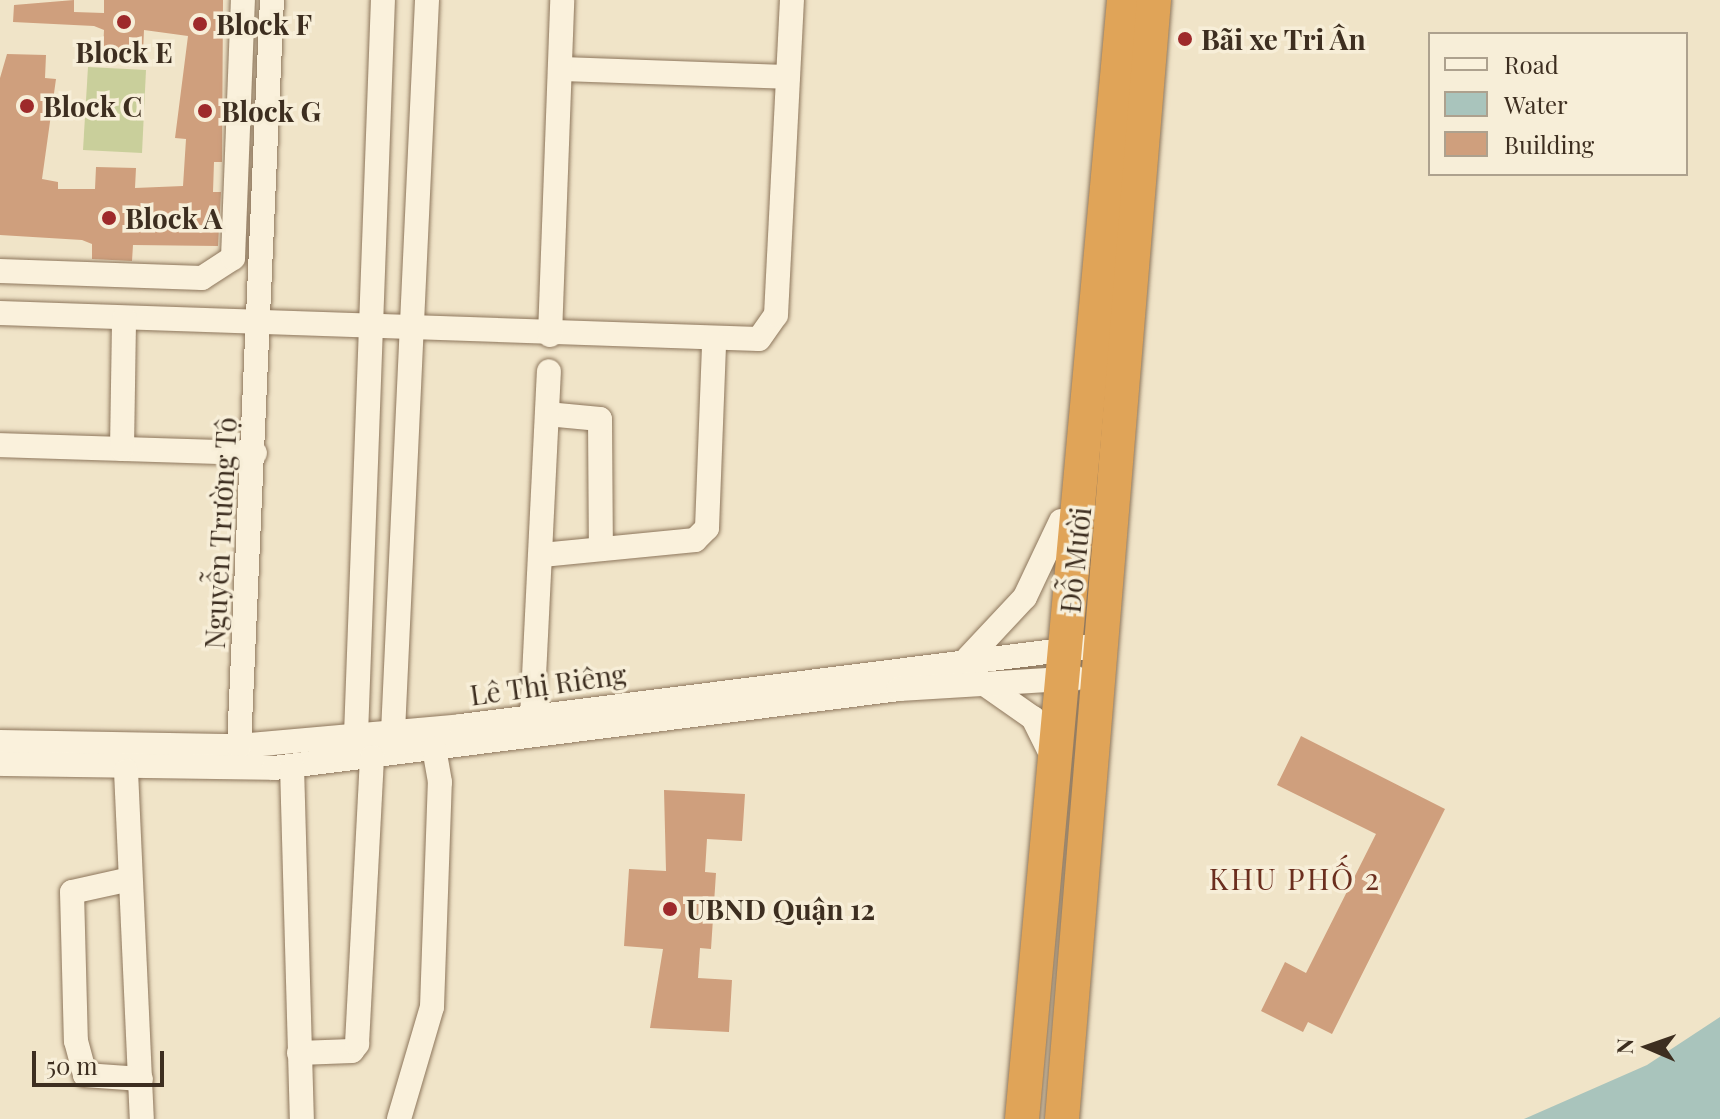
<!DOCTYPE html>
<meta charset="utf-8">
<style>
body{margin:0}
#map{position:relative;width:1720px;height:1119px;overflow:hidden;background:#f0e4c8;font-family:"Playfair Display",serif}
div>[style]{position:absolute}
.green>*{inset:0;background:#c9cf9b}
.water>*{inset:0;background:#a9c4bc}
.building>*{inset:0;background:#cf9f7d}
.roads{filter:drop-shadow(0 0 2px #8d765c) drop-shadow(0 0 2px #8d765c)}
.minor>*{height:24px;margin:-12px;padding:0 12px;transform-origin:12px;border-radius:12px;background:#faf1dc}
.highway>*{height:34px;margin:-17px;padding:0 17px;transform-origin:17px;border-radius:17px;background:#e0a458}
.dots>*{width:22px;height:22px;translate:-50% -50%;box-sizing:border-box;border:4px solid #f7eed8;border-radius:50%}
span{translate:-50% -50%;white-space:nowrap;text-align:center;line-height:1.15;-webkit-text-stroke:7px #f7eed8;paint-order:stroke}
.poi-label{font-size:28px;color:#3d2e20;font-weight:700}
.left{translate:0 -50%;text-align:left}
.street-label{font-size:28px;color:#3d2e20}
.neighbourhood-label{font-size:30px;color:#6b2e1e;letter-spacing:2px}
.legend{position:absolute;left:1428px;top:32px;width:260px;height:144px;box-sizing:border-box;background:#f7eed8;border:2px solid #ada18e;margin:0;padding:10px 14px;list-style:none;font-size:24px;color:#3d2e20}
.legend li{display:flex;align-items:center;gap:16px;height:40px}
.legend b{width:40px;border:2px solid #ada18e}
.north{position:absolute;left:1608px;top:1007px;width:80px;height:80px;-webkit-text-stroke:6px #f7eed8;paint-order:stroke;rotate:272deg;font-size:22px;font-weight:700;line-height:32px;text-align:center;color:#3d2e20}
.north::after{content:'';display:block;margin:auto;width:28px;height:36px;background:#3d2e20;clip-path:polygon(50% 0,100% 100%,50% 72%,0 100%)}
.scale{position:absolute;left:32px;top:1051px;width:132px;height:36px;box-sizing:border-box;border:4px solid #3d2e20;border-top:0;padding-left:10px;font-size:24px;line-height:28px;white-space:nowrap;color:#3d2e20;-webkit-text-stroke:6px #f7eed8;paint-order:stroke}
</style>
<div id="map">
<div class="green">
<div style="clip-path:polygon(88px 67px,146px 70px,142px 153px,83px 150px)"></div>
</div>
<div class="water">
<div style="clip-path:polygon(1720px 1017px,1720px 1119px,1524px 1119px,1647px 1065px)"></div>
</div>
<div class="building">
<div style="clip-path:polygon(74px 0,74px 12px,104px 13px,104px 0,223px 0,222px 162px,214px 162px,213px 192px,221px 192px,218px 246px,133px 245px,132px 261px,92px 259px,92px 244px,82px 240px,0 235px,0 78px,7px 54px,46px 55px,45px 78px,56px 79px,42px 179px,58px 182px,58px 189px,95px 189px,96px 167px,136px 168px,135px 188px,183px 186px,186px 139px,175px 138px,188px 36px,144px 30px,143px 53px,103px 51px,104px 30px,94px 26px,13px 22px,14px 5px)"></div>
<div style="clip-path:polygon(1301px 736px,1445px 809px,1332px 1034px,1308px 1022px,1303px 1032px,1261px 1011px,1285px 962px,1306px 973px,1376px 834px,1277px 785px)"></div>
<div style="clip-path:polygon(664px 790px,745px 794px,742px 841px,707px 839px,705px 872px,716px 873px,711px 949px,700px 948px,698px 978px,732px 980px,729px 1032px,650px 1028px,663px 949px,624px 946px,629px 869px,666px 871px)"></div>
</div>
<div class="roads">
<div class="minor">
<div style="left:560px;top:69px;width:228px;rotate:2deg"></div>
<div style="left:0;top:271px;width:202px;rotate:2deg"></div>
<div style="left:202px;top:278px;width:37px;rotate:-33deg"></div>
<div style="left:233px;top:258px;width:258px;rotate:-87.8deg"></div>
<div style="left:0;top:313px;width:759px;rotate:1.96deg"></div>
<div style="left:759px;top:339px;width:29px;rotate:-55deg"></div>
<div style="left:776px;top:315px;width:315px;rotate:-87.1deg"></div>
<div style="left:550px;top:335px;width:335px;rotate:-87.9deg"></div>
<div style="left:547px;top:414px;width:53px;rotate:5.4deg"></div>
<div style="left:600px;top:419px;width:130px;rotate:89.6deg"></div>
<div style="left:0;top:445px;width:255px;rotate:1.8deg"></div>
<div style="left:122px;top:449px;width:131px;rotate:-89.1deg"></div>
<div style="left:542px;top:555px;width:154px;rotate:-5.6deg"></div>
<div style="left:695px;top:540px;width:17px;rotate:-45deg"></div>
<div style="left:707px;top:528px;width:186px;rotate:-87.8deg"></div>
<div style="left:968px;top:658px;width:83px;rotate:-46.9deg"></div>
<div style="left:1025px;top:597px;width:84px;rotate:-64.7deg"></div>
<div style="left:983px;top:683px;width:61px;rotate:35deg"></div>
<div style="left:1033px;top:718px;width:42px;rotate:63.4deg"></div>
<div style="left:532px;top:717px;width:346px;rotate:-87.2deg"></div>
<div style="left:393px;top:732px;width:733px;rotate:-87.34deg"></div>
<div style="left:356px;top:735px;width:735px;rotate:-87.9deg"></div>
<div style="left:0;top:742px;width:239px;rotate:1deg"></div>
<div style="left:239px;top:746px;width:223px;rotate:-5.1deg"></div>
<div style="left:461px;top:726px;width:646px;rotate:-7.2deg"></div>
<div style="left:239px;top:746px;width:747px;rotate:-87.47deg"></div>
<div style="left:0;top:764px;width:274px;rotate:0.8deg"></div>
<div style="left:274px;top:768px;width:630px;rotate:-7.2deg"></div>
<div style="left:899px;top:689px;width:178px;rotate:-3.5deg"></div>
<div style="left:292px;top:766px;width:353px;rotate:88.4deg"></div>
<div style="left:126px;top:771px;width:348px;rotate:87.4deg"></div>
<div style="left:126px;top:880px;width:55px;rotate:167.5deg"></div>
<div style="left:72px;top:892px;width:149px;rotate:88.5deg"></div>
<div style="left:76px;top:1041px;width:35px;rotate:75deg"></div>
<div style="left:85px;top:1075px;width:56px;rotate:4.1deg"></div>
<div style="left:299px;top:1053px;width:53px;rotate:-2.2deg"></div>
<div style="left:352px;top:1051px;width:9px;rotate:-54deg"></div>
<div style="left:357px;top:1044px;width:287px;rotate:-87deg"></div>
<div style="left:399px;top:1119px;width:117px;rotate:-73.6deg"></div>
<div style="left:432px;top:1007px;width:225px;rotate:-88deg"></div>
<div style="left:440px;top:782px;width:34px;rotate:-100deg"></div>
</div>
<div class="highway">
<div style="left:1022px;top:1119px;width:1124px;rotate:-84.79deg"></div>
<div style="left:1062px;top:1119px;width:1123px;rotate:-85.3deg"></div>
</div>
</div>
<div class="dots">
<div style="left:124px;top:22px;background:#9e2a2b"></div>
<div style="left:200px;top:24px;background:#9e2a2b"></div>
<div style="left:1185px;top:39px;background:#9e2a2b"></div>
<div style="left:27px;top:106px;background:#9e2a2b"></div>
<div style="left:205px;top:111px;background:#9e2a2b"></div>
<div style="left:109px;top:218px;background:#9e2a2b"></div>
<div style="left:670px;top:909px;background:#9e2a2b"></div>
</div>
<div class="poi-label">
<span class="left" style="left:216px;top:24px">Block F</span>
<span class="left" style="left:1201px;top:39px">Bãi xe Tri Ân</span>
<span style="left:124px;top:52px">Block E</span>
<span class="left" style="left:43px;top:106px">Block C</span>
<span class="left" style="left:221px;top:111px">Block G</span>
<span class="left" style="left:125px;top:218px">Block A</span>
<span class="left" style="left:686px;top:909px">UBND Quận 12</span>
</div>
<div class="street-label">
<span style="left:220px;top:533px;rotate:-87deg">Nguyễn Trường Tộ</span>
<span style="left:1075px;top:560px;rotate:-84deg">Đỗ Mười</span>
<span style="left:548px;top:684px;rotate:-8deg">Lê Thị Riêng</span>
</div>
<div class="neighbourhood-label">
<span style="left:1295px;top:878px">KHU PHỐ 2</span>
</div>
<ul class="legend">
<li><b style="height:10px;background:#faf1dc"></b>Road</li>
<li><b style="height:22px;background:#a9c4bc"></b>Water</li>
<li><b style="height:22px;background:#cf9f7d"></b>Building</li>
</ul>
<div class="north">N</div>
<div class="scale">50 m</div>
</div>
